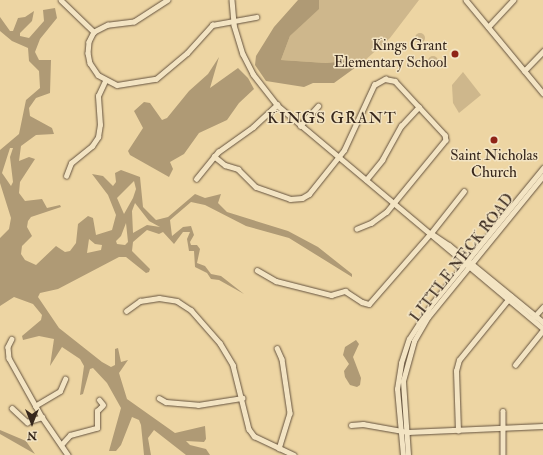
<!DOCTYPE html>
<style>
body{margin:0}
#map{position:relative;width:543px;height:455px;overflow:hidden;background:#edd5a3;font-family:"IM FELL Double Pica",serif}
div>[style]{position:absolute}
.green>*{inset:0;background:#ceb78c}
.round{border-radius:50%}
.water>*{inset:0;background:#af9a75}
.roads{filter:drop-shadow(0 0 1px #64523e) drop-shadow(0 0 1px #64523e)}
.minor>*{height:4.5px;margin:-2.25px;padding:0 2.25px;transform-origin:2.25px;border-radius:2.25px;background:#f3e4c3}
.dots>*{width:11px;height:11px;translate:-50% -50%;box-sizing:border-box;border:2px solid #f3e4c3;border-radius:50%}
span{translate:-50% -50%;white-space:nowrap;text-align:center;line-height:1.15;-webkit-text-stroke:3px #f3e4c3;paint-order:stroke}
.poi-label{font-size:15px;color:#37271c}
.right{translate:-100% -50%;text-align:right}
.street-label{font-size:15px;color:#37271c}
.neighbourhood-label{font-size:16px;color:#37271c;letter-spacing:1px}
.north{position:absolute;left:12px;top:403px;width:40px;height:40px;-webkit-text-stroke:3px #f3e4c3;paint-order:stroke;rotate:180deg;font-size:11px;font-weight:700;line-height:16px;text-align:center;color:#37271c}
.north::after{content:'';display:block;margin:auto;width:14px;height:18px;background:#37271c;clip-path:polygon(50% 0,100% 100%,50% 72%,0 100%)}
</style>
<div id="map">
<div class="green">
<div style="clip-path:polygon(319px 0,419px 0,390px 38px,363px 62px,355px 60px,326px 63px,281px 60px,290px 36px,318px 9px)"></div>
<div class="round" style="left:415px;top:33px;width:10px;height:10px"></div>
<div class="round" style="left:428px;top:56px;width:10px;height:10px"></div>
<div style="clip-path:polygon(463px 72px,481px 95px,459px 113px,453px 103px,452px 85px)"></div>
</div>
<div class="water">
<div style="clip-path:polygon(298px 0,319px 0,319px 9px,290px 36px,281px 60px,326px 63px,355px 60px,363px 62px,334px 83px,313px 83px,304px 87px,266px 81px,255px 65px,256px 56px,274px 27px)"></div>
<div style="clip-path:polygon(evenodd,55px 8px,57px 18px,40px 39px,35px 52px,39px 60px,51px 60px,50px 93px,36px 98px,29px 108px,30px 116px,52px 128px,54px 134px,36px 135px,21px 146px,19px 161px,29px 157px,35px 159px,20px 182px,19px 193px,25px 201px,42px 199px,47px 208px,60px 205px,61px 207px,31px 217px,28px 221px,27px 227px,32px 236px,22px 246px,21px 254px,25px 260px,36px 265px,56px 246px,65px 252px,70px 251px,76px 243px,78px 224px,88px 216px,93px 218px,96px 235px,112px 230px,116px 215px,108px 195px,92px 174px,103px 176px,113px 186px,116px 182px,115px 173px,121px 170px,140px 177px,143px 207px,156px 220px,168px 217px,195px 194px,205px 198px,221px 194px,218px 203px,227px 212px,288px 231px,318px 247px,352px 274px,352px 277px,289px 238px,246px 226px,205px 205px,191px 202px,170px 220px,172px 236px,183px 227px,191px 226px,194px 235px,190px 242px,191px 245px,197px 245px,200px 249px,197px 263px,205px 266px,211px 274px,221px 276px,244px 294px,219px 280px,211px 279px,207px 273px,195px 267px,194px 251px,189px 251px,187px 239px,190px 232px,183px 232px,174px 244px,163px 232px,159px 234px,147px 230px,133px 242px,132px 251px,150px 269px,149px 272px,146px 273px,126px 257px,119px 257px,58px 289px,40px 293px,38px 297px,59px 328px,102px 362px,111px 367px,115px 365px,115px 349px,118px 348px,121px 362px,128px 360px,119px 373px,127px 399px,175px 433px,205px 426px,206px 439px,204px 442px,186px 441px,190px 445px,206px 449px,210px 455px,186px 455px,154px 430px,148px 438px,151px 455px,144px 455px,141px 425px,139px 420px,132px 417px,121px 445px,116px 451px,109px 451px,121px 408px,107px 383px,93px 368px,90px 369px,83px 394px,80px 395px,84px 366px,80px 359px,62px 347px,50px 366px,54px 339px,39px 336px,23px 340px,22px 336px,41px 320px,42px 315px,33px 304px,14px 297px,0 306px,0 238px,9px 229px,11px 218px,0 183px,0 150px,19px 134px,26px 100px,40px 88px,39px 71px,29px 61px,28px 48px,12px 41px,0 31px,0 17px,10px 31px,13px 31px,18px 18px,25px 17px,34px 11px,32px 21px,20px 33px,20px 36px,29px 38px,44px 21px,43px 10px,55px 8px,10px 148px,13px 148px,10px 157px,13px 182px,11px 186px,2px 173px,10px 148px,55px 8px,134px 181px,136px 189px,133px 198px,124px 214px,117px 198px,134px 181px,55px 8px,135px 203px,149px 221px,160px 227px,147px 225px,133px 233px,132px 211px,135px 203px,55px 8px,126px 223px,128px 242px,125px 245px,117px 244px,116px 241px,121px 236px,126px 223px,55px 8px,89px 239px,95px 244px,102px 245px,101px 250px,87px 253px,89px 239px)"></div>
<div style="clip-path:polygon(219px 57px,210px 88px,238px 68px,248px 78px,254px 89px,239px 103px,227px 120px,199px 133px,184px 154px,170px 162px,173px 169px,169px 177px,130px 155px,128px 151px,143px 128px,134px 111px,144px 102px,150px 103px,162px 120px,167px 118px,189px 91px,208px 74px)"></div>
<div style="clip-path:polygon(356px 340px,359px 344px,353px 357px,361px 378px,360px 385px,357px 387px,350px 385px,345px 377px,344px 371px,349px 364px,343px 355px,345px 347px)"></div>
<div style="clip-path:polygon(0 430px,26px 441px,35px 454px,0 434px)"></div>
</div>
<div class="roads">
<div class="minor">
<div style="left:61px;top:0;width:46px;rotate:44.1deg"></div>
<div style="left:168px;top:0;width:40px;rotate:147.1deg"></div>
<div style="left:134px;top:22px;width:26px;rotate:173deg"></div>
<div style="left:108px;top:25px;width:16px;rotate:153deg"></div>
<div style="left:94px;top:32px;width:11px;rotate:117deg"></div>
<div style="left:89px;top:42px;width:11px;rotate:95deg"></div>
<div style="left:88px;top:53px;width:10px;rotate:79deg"></div>
<div style="left:90px;top:63px;width:14px;rotate:56deg"></div>
<div style="left:98px;top:75px;width:21px;rotate:28deg"></div>
<div style="left:117px;top:85px;width:39px;rotate:-9deg"></div>
<div style="left:156px;top:79px;width:40px;rotate:-40deg"></div>
<div style="left:187px;top:53px;width:38px;rotate:-48deg"></div>
<div style="left:212px;top:25px;width:45px;rotate:-10.3deg"></div>
<div style="left:232px;top:0;width:25px;rotate:85deg"></div>
<div style="left:234px;top:25px;width:30px;rotate:73deg"></div>
<div style="left:243px;top:54px;width:22px;rotate:63deg"></div>
<div style="left:253px;top:74px;width:39px;rotate:52deg"></div>
<div style="left:277px;top:105px;width:347px;rotate:40deg"></div>
<div style="left:466px;top:0;width:121px;rotate:50.4deg"></div>
<div style="left:488px;top:27px;width:37px;rotate:-47deg"></div>
<div style="left:524px;top:71px;width:28px;rotate:-46deg"></div>
<div style="left:300px;top:126px;width:27px;rotate:-48deg"></div>
<div style="left:214px;top:156px;width:14px;rotate:39deg"></div>
<div style="left:225px;top:165px;width:14px;rotate:17deg"></div>
<div style="left:238px;top:169px;width:25px;rotate:45deg"></div>
<div style="left:256px;top:187px;width:36px;rotate:19deg"></div>
<div style="left:290px;top:199px;width:12px;rotate:-5deg"></div>
<div style="left:302px;top:198px;width:8px;rotate:-30deg"></div>
<div style="left:309px;top:194px;width:56px;rotate:-51.5deg"></div>
<div style="left:344px;top:150px;width:72px;rotate:-65.2deg"></div>
<div style="left:374px;top:85px;width:13px;rotate:-29deg"></div>
<div style="left:385px;top:79px;width:10px;rotate:11deg"></div>
<div style="left:395px;top:81px;width:74px;rotate:47.2deg"></div>
<div style="left:445px;top:135px;width:5px;rotate:79deg"></div>
<div style="left:446px;top:140px;width:93px;rotate:129.3deg"></div>
<div style="left:387px;top:212px;width:19px;rotate:144deg"></div>
<div style="left:372px;top:223px;width:16px;rotate:158deg"></div>
<div style="left:66px;top:176px;width:14px;rotate:-69deg"></div>
<div style="left:71px;top:163px;width:27px;rotate:-39deg"></div>
<div style="left:92px;top:146px;width:11px;rotate:-56deg"></div>
<div style="left:98px;top:137px;width:12px;rotate:-81deg"></div>
<div style="left:100px;top:125px;width:29px;rotate:-94deg"></div>
<div style="left:98px;top:96px;width:17px;rotate:-65deg"></div>
<div style="left:196px;top:179px;width:35px;rotate:-51deg"></div>
<div style="left:218px;top:152px;width:43px;rotate:-35.5deg"></div>
<div style="left:253px;top:127px;width:33px;rotate:-43deg"></div>
<div style="left:366px;top:180px;width:26px;rotate:-51deg"></div>
<div style="left:382px;top:160px;width:39px;rotate:-61deg"></div>
<div style="left:401px;top:126px;width:26px;rotate:-47deg"></div>
<div style="left:431px;top:233px;width:22px;rotate:34deg"></div>
<div style="left:449px;top:245px;width:122px;rotate:39.3deg"></div>
<div style="left:257px;top:270px;width:22px;rotate:30deg"></div>
<div style="left:276px;top:281px;width:57px;rotate:14.3deg"></div>
<div style="left:331px;top:295px;width:15px;rotate:-16deg"></div>
<div style="left:345px;top:291px;width:20px;rotate:33deg"></div>
<div style="left:362px;top:302px;width:7px;rotate:16deg"></div>
<div style="left:369px;top:304px;width:94px;rotate:-48.9deg"></div>
<div style="left:431px;top:233px;width:53px;rotate:-51.8deg"></div>
<div style="left:126px;top:311px;width:17px;rotate:-36deg"></div>
<div style="left:140px;top:301px;width:19px;rotate:-9deg"></div>
<div style="left:159px;top:298px;width:18px;rotate:9deg"></div>
<div style="left:177px;top:301px;width:17px;rotate:33deg"></div>
<div style="left:191px;top:310px;width:44px;rotate:48.7deg"></div>
<div style="left:220px;top:343px;width:26px;rotate:59deg"></div>
<div style="left:233px;top:365px;width:66px;rotate:76deg"></div>
<div style="left:249px;top:429px;width:9px;rotate:54deg"></div>
<div style="left:254px;top:436px;width:44px;rotate:25.4deg"></div>
<div style="left:534px;top:317px;width:13px;rotate:-48deg"></div>
<div style="left:12px;top:339px;width:9px;rotate:117deg"></div>
<div style="left:8px;top:347px;width:11px;rotate:85deg"></div>
<div style="left:9px;top:358px;width:68px;rotate:60.8deg"></div>
<div style="left:42px;top:417px;width:46px;rotate:55.6deg"></div>
<div style="left:277px;top:348px;width:12px;rotate:66deg"></div>
<div style="left:282px;top:359px;width:55px;rotate:81.6deg"></div>
<div style="left:290px;top:413px;width:37px;rotate:107deg"></div>
<div style="left:515px;top:365px;width:45px;rotate:-51.3deg"></div>
<div style="left:159px;top:398px;width:8px;rotate:30deg"></div>
<div style="left:166px;top:402px;width:32px;rotate:5deg"></div>
<div style="left:198px;top:405px;width:45px;rotate:-9deg"></div>
<div style="left:35px;top:406px;width:29px;rotate:-31deg"></div>
<div style="left:60px;top:391px;width:13px;rotate:-67deg"></div>
<div style="left:12px;top:408px;width:21px;rotate:43deg"></div>
<div style="left:27px;top:422px;width:16px;rotate:-18deg"></div>
<div style="left:503px;top:411px;width:44px;rotate:90deg"></div>
<div style="left:351px;top:425px;width:12px;rotate:-5deg"></div>
<div style="left:363px;top:424px;width:46px;rotate:10.1deg"></div>
<div style="left:408px;top:432px;width:135px;rotate:-2.5deg"></div>
<div style="left:458px;top:431px;width:60px;rotate:-91.9deg"></div>
<div style="left:456px;top:371px;width:11px;rotate:-75deg"></div>
<div style="left:459px;top:360px;width:82px;rotate:-50.9deg"></div>
<div style="left:61px;top:445px;width:13px;rotate:-48deg"></div>
<div style="left:70px;top:435px;width:28px;rotate:-15deg"></div>
<div style="left:97px;top:428px;width:17px;rotate:-90deg"></div>
<div style="left:97px;top:411px;width:8px;rotate:-45deg"></div>
<div style="left:103px;top:405px;width:6px;rotate:-129deg"></div>
<div style="left:403px;top:455px;width:66px;rotate:-95.2deg"></div>
<div style="left:397px;top:389px;width:26px;rotate:-81deg"></div>
<div style="left:401px;top:363px;width:25px;rotate:-72deg"></div>
<div style="left:409px;top:339px;width:40px;rotate:-57.1deg"></div>
<div style="left:431px;top:305px;width:177px;rotate:-50.7deg"></div>
<div style="left:408px;top:455px;width:74px;rotate:-93.9deg"></div>
<div style="left:403px;top:381px;width:41px;rotate:-74.6deg"></div>
<div style="left:414px;top:341px;width:28px;rotate:-60deg"></div>
<div style="left:428px;top:317px;width:182px;rotate:-50.8deg"></div>
</div>
</div>
<div class="dots">
<div style="left:455px;top:54px;background:#8f2418"></div>
<div style="left:494px;top:140px;background:#8f2418"></div>
</div>
<div class="poi-label">
<span class="right" style="left:447px;top:54px">Kings Grant<br>Elementary School</span>
<span style="left:494px;top:164px">Saint Nicholas<br>Church</span>
</div>
<div class="street-label">
<span style="left:462px;top:258px;rotate:-52deg">LITTLE NECK ROAD</span>
</div>
<div class="neighbourhood-label">
<span style="left:332px;top:118px">KINGS GRANT</span>
</div>
<div class="north">N</div>
</div>
